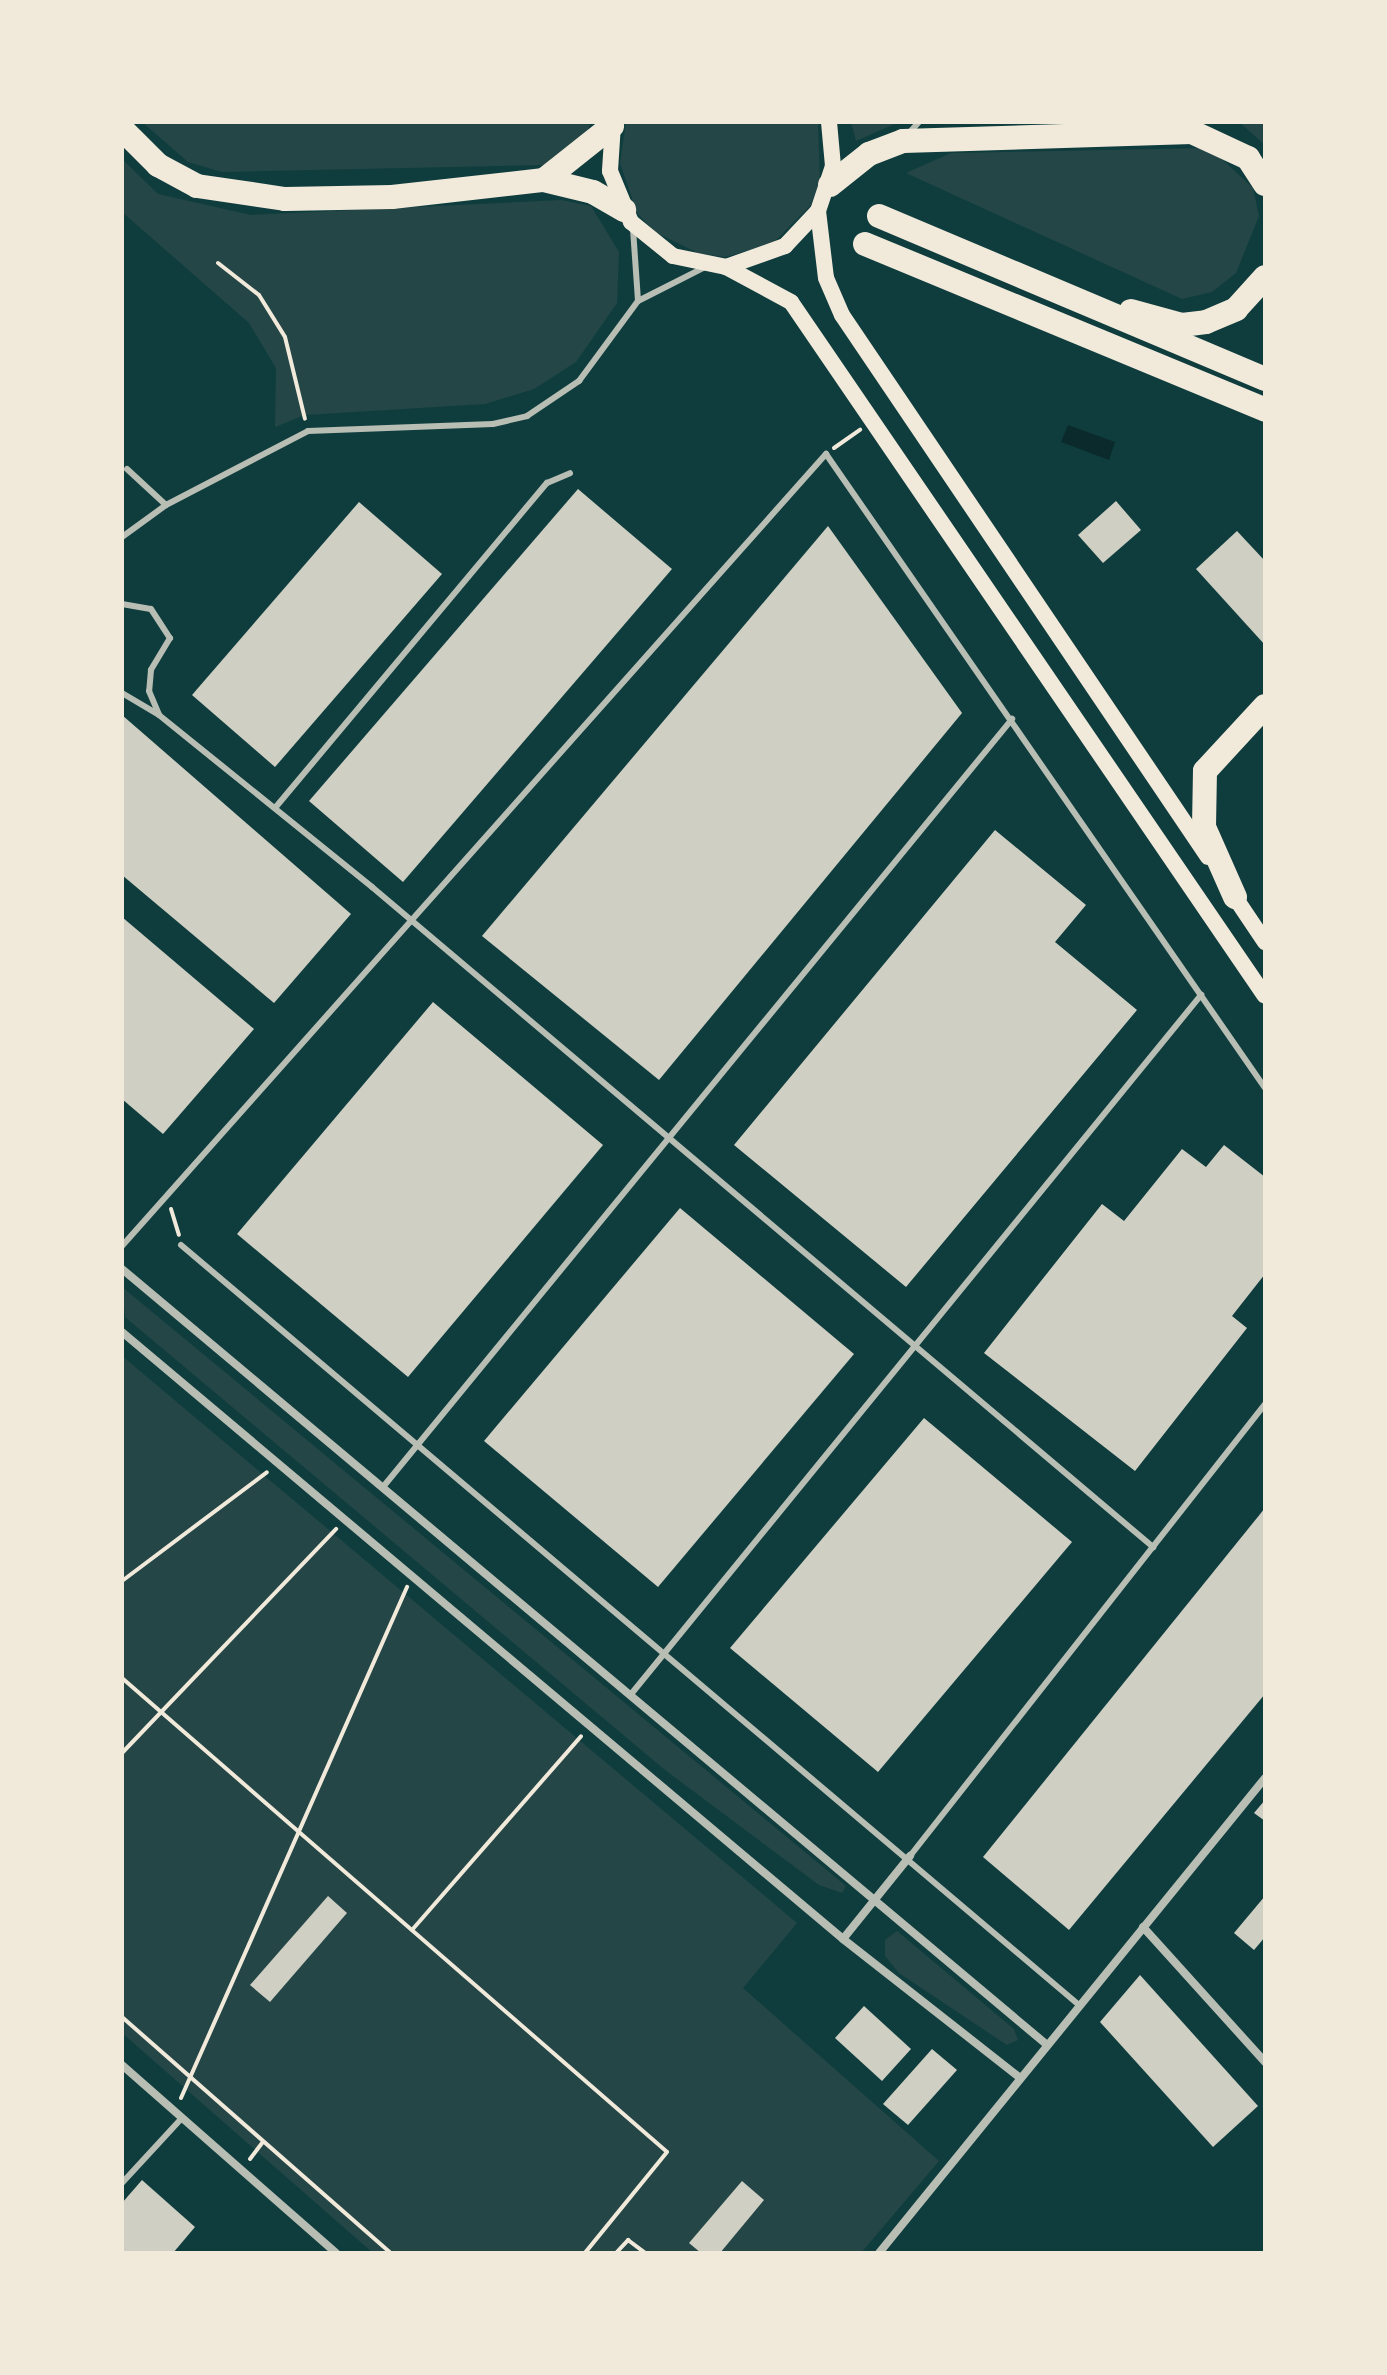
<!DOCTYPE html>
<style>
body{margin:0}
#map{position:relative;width:1387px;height:2375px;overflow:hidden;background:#0f3d3e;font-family:Barlow,sans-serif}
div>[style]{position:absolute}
.green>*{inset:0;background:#244646}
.water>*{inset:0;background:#0a2a2b}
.building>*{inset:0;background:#cfcfc3}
.path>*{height:4px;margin:-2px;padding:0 2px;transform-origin:2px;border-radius:2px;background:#f1e9da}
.service>*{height:6px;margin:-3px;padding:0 3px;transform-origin:3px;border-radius:3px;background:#b8beb3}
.minor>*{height:8px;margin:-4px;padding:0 4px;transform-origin:4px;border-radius:4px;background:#b8beb3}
.secondary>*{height:16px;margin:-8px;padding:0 8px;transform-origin:8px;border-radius:8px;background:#f1e9da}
.motorway>*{height:24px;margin:-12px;padding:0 12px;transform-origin:12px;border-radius:12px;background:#f1e9da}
span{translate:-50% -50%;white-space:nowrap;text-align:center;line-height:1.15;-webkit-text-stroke:8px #f1e9da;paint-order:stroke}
.frame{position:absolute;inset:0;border:124px solid #f1e9da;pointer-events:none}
</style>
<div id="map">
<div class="green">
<div style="clip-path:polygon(142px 122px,591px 122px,585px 137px,544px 165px,222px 172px,188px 162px)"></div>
<div style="clip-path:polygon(626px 122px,818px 122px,820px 182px,810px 206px,774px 242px,726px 257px,700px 254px,655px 232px,637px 213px,620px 163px)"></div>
<div style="clip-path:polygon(851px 122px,899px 122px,856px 141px)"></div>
<div style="clip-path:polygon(1239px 122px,1265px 122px,1265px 145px)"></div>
<div style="clip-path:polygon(1210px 148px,1253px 188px,1259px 216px,1236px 273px,1212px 292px,1182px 299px,906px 173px,951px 153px)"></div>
<div style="clip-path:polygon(122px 159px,158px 194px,251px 215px,561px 200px,591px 206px,619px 252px,617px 303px,576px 362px,534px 389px,485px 404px,305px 415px,275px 427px,276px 368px,249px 323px,122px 212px)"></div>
<div style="clip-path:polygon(122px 1287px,846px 1886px,842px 1893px,819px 1885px,665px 1770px,125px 1317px)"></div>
<div style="clip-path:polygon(122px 1356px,797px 1923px,743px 1988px,939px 2161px,861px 2253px,373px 2253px,122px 2033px)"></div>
<div style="clip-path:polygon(897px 1931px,1014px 2029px,1018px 2040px,1007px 2045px,899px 1973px,885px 1956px,885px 1940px)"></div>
</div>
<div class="water">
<div style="clip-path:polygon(1068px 425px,1115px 442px,1109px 460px,1061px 442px)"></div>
</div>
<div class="building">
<div style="clip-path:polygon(578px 489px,672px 569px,403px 882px,309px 801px)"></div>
<div style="clip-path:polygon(1116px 501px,1141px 530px,1103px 563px,1078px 535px)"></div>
<div style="clip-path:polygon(359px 502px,442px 574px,275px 767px,192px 695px)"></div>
<div style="clip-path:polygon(828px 526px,962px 713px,659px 1080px,482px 936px)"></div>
<div style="clip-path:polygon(1237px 531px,1265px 561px,1265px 645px,1196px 569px)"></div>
<div style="clip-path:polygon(122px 715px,351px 914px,274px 1003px,122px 875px)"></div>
<div style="clip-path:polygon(995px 830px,1086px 905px,1055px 942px,1137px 1010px,906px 1287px,734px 1145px)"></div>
<div style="clip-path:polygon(122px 917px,254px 1029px,163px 1134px,122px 1099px)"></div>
<div style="clip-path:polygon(433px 1002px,603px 1145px,408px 1377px,237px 1234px)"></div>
<div style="clip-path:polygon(1224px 1145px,1265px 1177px,1265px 1274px,1232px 1316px,1247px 1328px,1135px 1471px,984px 1353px,1102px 1204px,1124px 1221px,1182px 1149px,1206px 1167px)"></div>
<div style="clip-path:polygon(680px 1208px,854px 1354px,658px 1587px,484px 1441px)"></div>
<div style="clip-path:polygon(924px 1418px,1072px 1542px,878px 1772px,730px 1648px)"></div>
<div style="clip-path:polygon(1265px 1508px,1265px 1694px,1069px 1930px,983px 1857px)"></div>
<div style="clip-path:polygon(1265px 1800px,1265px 1821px,1254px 1813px)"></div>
<div style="clip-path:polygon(328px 1896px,347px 1913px,270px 2002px,250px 1985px)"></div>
<div style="clip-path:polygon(1265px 1896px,1265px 1937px,1254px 1950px,1234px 1933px)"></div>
<div style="clip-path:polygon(1140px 1975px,1258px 2106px,1213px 2147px,1100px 2022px)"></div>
<div style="clip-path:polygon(864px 2006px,911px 2049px,882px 2081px,835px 2038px)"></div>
<div style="clip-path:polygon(932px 2049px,957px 2070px,908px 2125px,883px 2104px)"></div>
<div style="clip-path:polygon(142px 2180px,195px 2227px,173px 2253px,122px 2253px,122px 2203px)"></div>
<div style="clip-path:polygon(742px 2181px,764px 2200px,720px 2253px,701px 2253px,689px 2243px)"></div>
</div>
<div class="path">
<div style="left:218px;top:263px;width:52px;rotate:38deg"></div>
<div style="left:259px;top:295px;width:49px;rotate:58.2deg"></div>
<div style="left:285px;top:337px;width:84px;rotate:76.3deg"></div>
<div style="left:834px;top:448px;width:32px;rotate:-35deg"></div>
<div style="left:171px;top:1209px;width:27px;rotate:73deg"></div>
<div style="left:122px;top:1581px;width:181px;rotate:-36.9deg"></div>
<div style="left:122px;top:1678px;width:722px;rotate:41.01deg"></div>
<div style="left:667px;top:2152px;width:130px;rotate:129.1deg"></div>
<div style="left:122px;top:1753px;width:310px;rotate:-46.3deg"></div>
<div style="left:412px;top:1930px;width:257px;rotate:-48.9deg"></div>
<div style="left:122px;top:2017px;width:358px;rotate:41.3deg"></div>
<div style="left:181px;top:2098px;width:559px;rotate:-66.14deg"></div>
<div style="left:250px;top:2159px;width:21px;rotate:-53deg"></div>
<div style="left:616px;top:2253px;width:18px;rotate:-47deg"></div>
<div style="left:628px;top:2240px;width:21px;rotate:37deg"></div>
</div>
<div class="service">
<div style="left:910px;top:132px;width:13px;rotate:-48deg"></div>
<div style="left:633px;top:229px;width:72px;rotate:86deg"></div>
<div style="left:127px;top:469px;width:53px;rotate:42.7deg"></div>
<div style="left:122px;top:537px;width:54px;rotate:-36deg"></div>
<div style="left:166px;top:505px;width:160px;rotate:-27.5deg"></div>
<div style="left:308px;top:431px;width:185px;rotate:-2.2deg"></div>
<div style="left:493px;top:424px;width:35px;rotate:-13deg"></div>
<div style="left:527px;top:416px;width:63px;rotate:-33.9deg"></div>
<div style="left:579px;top:381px;width:99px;rotate:-53.6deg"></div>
<div style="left:638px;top:301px;width:75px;rotate:-26.9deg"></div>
<div style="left:122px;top:604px;width:29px;rotate:10deg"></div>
<div style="left:151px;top:609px;width:35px;rotate:57deg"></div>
<div style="left:170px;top:638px;width:37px;rotate:121deg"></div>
<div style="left:151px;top:670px;width:21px;rotate:95deg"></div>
<div style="left:149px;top:691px;width:26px;rotate:67deg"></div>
<div style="left:122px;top:693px;width:43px;rotate:30.7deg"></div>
<div style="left:159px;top:715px;width:274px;rotate:38.9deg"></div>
<div style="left:372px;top:887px;width:1023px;rotate:40.2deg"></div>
<div style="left:275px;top:808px;width:424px;rotate:-50.1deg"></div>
<div style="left:547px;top:483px;width:25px;rotate:-23deg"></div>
<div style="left:181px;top:1245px;width:1176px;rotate:40.24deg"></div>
<div style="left:122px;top:1246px;width:1060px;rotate:-48.37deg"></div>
<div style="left:826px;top:454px;width:771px;rotate:55.3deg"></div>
<div style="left:383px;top:1487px;width:993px;rotate:-50.68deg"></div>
<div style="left:632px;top:1693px;width:901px;rotate:-50.81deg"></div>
<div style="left:910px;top:1856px;width:575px;rotate:-51.85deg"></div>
<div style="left:122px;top:2183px;width:88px;rotate:-47.3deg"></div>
</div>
<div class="minor">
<div style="left:122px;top:1269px;width:1206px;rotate:39.99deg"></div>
<div style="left:122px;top:1332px;width:942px;rotate:40.09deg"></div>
<div style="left:843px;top:1939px;width:225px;rotate:38.1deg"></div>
<div style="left:1143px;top:1927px;width:182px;rotate:47.9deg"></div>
<div style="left:843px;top:1939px;width:107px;rotate:-51.1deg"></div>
<div style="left:122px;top:2065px;width:285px;rotate:41.3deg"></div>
<div style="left:879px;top:2253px;width:612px;rotate:-50.9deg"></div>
</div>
<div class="secondary">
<div style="left:613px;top:124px;width:47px;rotate:93.7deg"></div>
<div style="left:610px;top:171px;width:55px;rotate:67.6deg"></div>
<div style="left:631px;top:222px;width:54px;rotate:39deg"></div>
<div style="left:673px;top:256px;width:54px;rotate:11.7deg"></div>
<div style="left:726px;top:267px;width:63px;rotate:-19.6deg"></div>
<div style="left:785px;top:246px;width:48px;rotate:-46.7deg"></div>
<div style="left:818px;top:211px;width:47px;rotate:-71.6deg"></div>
<div style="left:833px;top:166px;width:44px;rotate:-95.2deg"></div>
<div style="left:818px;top:211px;width:67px;rotate:83.2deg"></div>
<div style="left:826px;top:278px;width:40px;rotate:66.6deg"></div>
<div style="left:842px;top:315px;width:654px;rotate:55.97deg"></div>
<div style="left:726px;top:267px;width:74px;rotate:28.3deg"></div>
<div style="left:791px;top:302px;width:840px;rotate:55.67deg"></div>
<div style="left:1230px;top:890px;width:63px;rotate:56.1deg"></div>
</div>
<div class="motorway">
<div style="left:122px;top:129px;width:51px;rotate:45deg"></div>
<div style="left:158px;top:165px;width:44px;rotate:28.3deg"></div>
<div style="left:197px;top:186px;width:89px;rotate:8.4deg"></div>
<div style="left:285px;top:199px;width:107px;rotate:-1.1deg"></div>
<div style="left:392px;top:197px;width:153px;rotate:-6.4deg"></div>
<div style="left:544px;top:180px;width:50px;rotate:13.8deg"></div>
<div style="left:593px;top:192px;width:36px;rotate:30deg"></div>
<div style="left:544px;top:180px;width:87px;rotate:-38.5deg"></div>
<div style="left:830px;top:185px;width:50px;rotate:-38.5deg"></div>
<div style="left:869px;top:154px;width:36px;rotate:-21deg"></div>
<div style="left:903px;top:141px;width:289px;rotate:-1.8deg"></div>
<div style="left:1192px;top:132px;width:62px;rotate:24.9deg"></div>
<div style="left:1248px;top:158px;width:31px;rotate:57deg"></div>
<div style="left:879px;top:216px;width:419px;rotate:22.9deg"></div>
<div style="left:865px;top:244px;width:433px;rotate:22.5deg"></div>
<div style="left:1131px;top:311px;width:53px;rotate:15.4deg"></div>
<div style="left:1182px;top:325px;width:24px;rotate:-7deg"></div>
<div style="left:1206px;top:322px;width:33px;rotate:-23deg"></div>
<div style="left:1236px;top:309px;width:43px;rotate:-47.8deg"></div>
<div style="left:1235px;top:897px;width:77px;rotate:-113.9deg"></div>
<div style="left:1204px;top:827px;width:56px;rotate:-89deg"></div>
<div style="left:1205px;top:771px;width:88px;rotate:-47.3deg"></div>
</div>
<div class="frame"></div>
</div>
